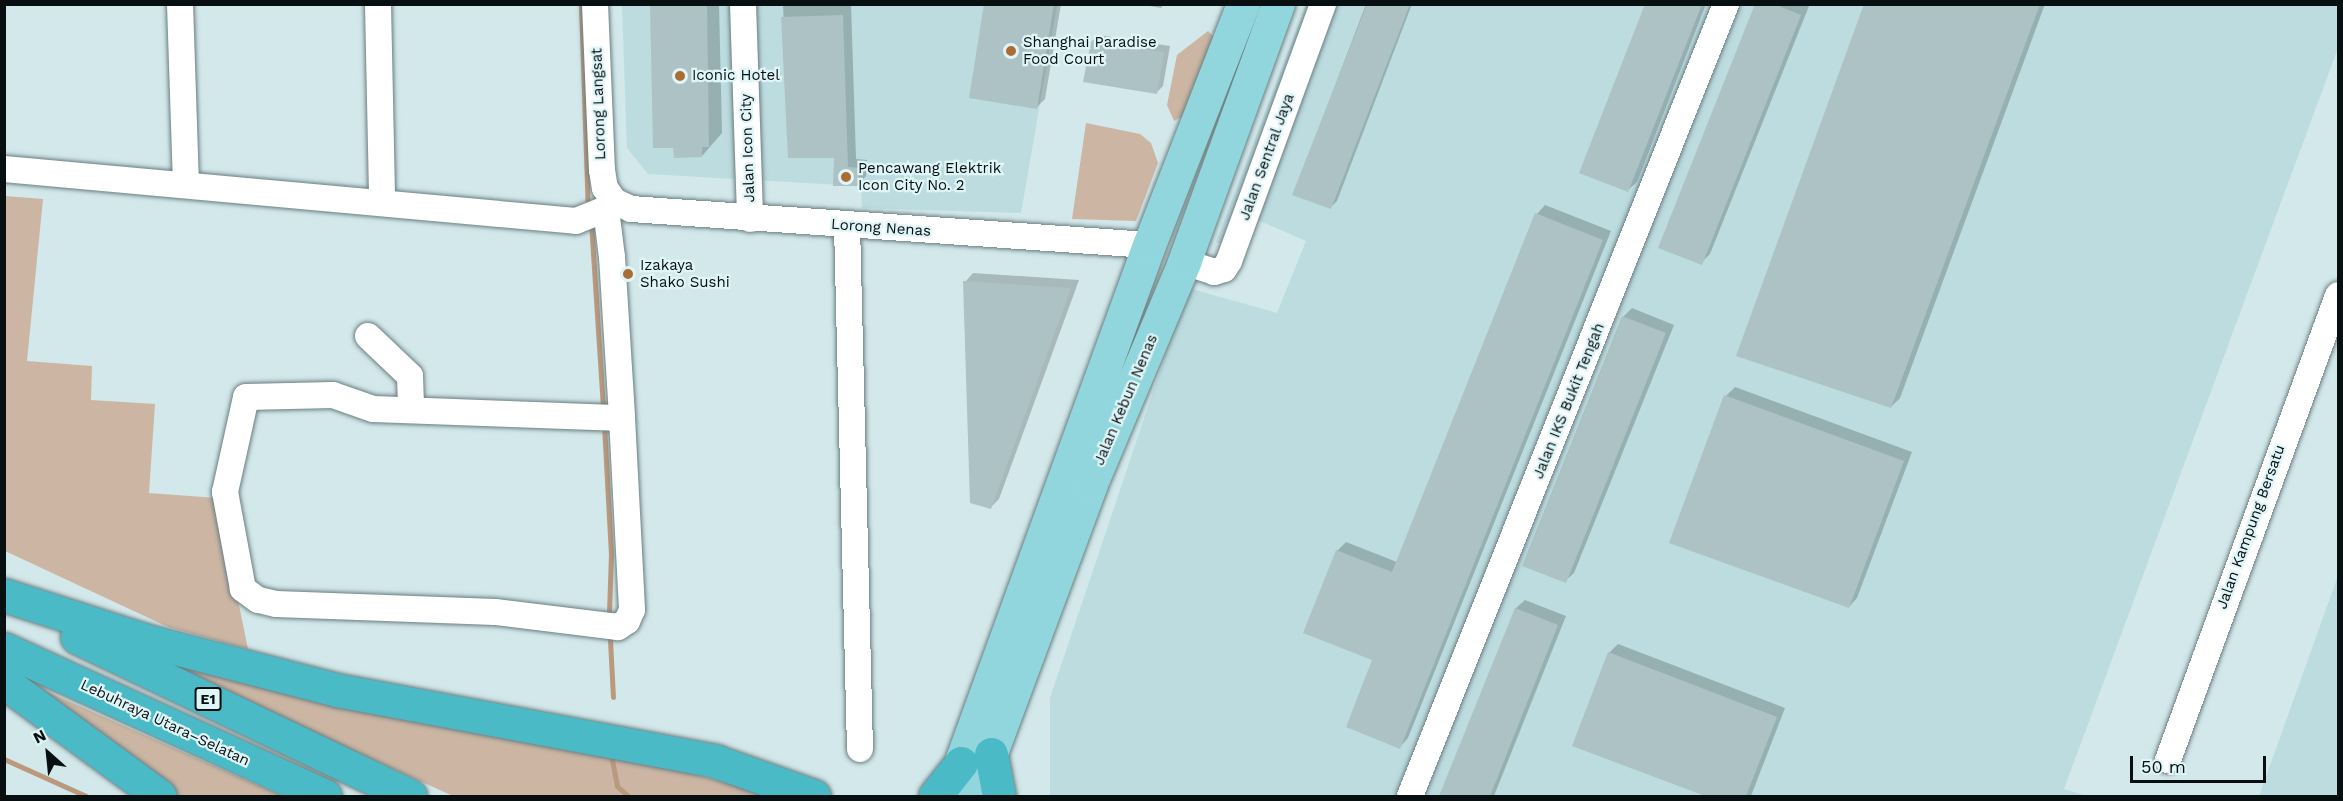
<!DOCTYPE html>
<meta charset="utf-8">
<style>
body{margin:0}
#map{position:relative;width:2343px;height:801px;overflow:hidden;background:#d2e8ea;font-family:"Work Sans",sans-serif}
div>[style]{position:absolute}
.built>*{inset:0;background:#bcdcdf}
.green>*{inset:0;background:#ccb6a3}
.shadow>*{inset:0;background:#0003}
.stream>*{height:5px;margin:-2.5px;padding:0 2.5px;transform-origin:2.5px;border-radius:2.5px;background:#ba997d}
.building>*{inset:0;background:#adc2c4}
.roads{filter:drop-shadow(0 0 2px #6b7e80) drop-shadow(0 0 2px #6b7e80)}
.minor>*{height:26px;margin:-13px;padding:0 13px;transform-origin:13px;border-radius:13px;background:#fff}
.major>*{height:33px;margin:-16.5px;padding:0 16.5px;transform-origin:16.5px;border-radius:16.5px;background:#92d6dd}
.highway>*{height:33px;margin:-16.5px;padding:0 16.5px;transform-origin:16.5px;border-radius:16.5px;background:#4abac6}
.dots>*{width:16px;height:16px;translate:-50% -50%;box-sizing:border-box;border:3px solid #dff5f8;border-radius:50%}
span{translate:-50% -50%;white-space:nowrap;text-align:center;line-height:1.15;-webkit-text-stroke:4.5px #dff5f8;paint-order:stroke}
.shield-label span{padding:2px 4px;background:#dff5f8;border:2px solid;border-radius:4px;-webkit-text-stroke-width:0}
.shield-label{font-size:14px;color:#080f10;font-weight:700}
.poi-label{font-size:15px;color:#080f10}
.left{translate:0 -50%;text-align:left}
.street-label{font-size:15px;color:#080f10}
.frame{position:absolute;inset:0;border:6px solid #080f10;pointer-events:none}
.north{position:absolute;left:18px;top:723px;width:60px;height:60px;-webkit-text-stroke:4px #dff5f8;paint-order:stroke;rotate:333deg;font-size:16px;font-weight:700;line-height:24px;text-align:center;color:#080f10}
.north::after{content:'';display:block;margin:auto;width:21px;height:27px;background:#080f10;clip-path:polygon(50% 0,100% 100%,50% 72%,0 100%)}
.scale{position:absolute;left:2130px;top:756px;width:136px;height:27px;box-sizing:border-box;border:3px solid #080f10;border-top:0;padding-left:8px;font-size:18px;line-height:21px;white-space:nowrap;color:#080f10;-webkit-text-stroke:4px #dff5f8;paint-order:stroke}
</style>
<div id="map">
<div class="built">
<div style="clip-path:polygon(622px 5px,1057px 5px,1021px 213px,862px 208px,861px 186px,648px 174px,627px 148px)"></div>
<div style="clip-path:polygon(1306px 5px,2338px 5px,2338px 48px,2064px 789px,2087px 796px,1050px 796px,1050px 698px,1188px 288px,1277px 313px,1306px 241px,1258px 220px,1244px 252px,1216px 242px)"></div>
<div style="clip-path:polygon(2338px 576px,2338px 796px,2259px 796px)"></div>
</div>
<div class="green">
<div style="clip-path:polygon(1208px 31px,1214px 37px,1185px 115px,1174px 121px,1167px 105px,1177px 55px)"></div>
<div style="clip-path:polygon(1086px 123px,1140px 134px,1151px 143px,1158px 163px,1136px 221px,1072px 219px)"></div>
<div style="clip-path:polygon(5px 196px,43px 199px,27px 361px,92px 366px,91px 400px,155px 404px,149px 493px,217px 498px,248px 649px,168px 627px,5px 551px)"></div>
<div style="clip-path:polygon(90px 632px,659px 765px,775px 796px,453px 796px)"></div>
<div style="clip-path:polygon(41px 689px,282px 796px,178px 796px)"></div>
</div>
<div class="shadow">
<div style="clip-path:polygon(652px 4px,719px 4px,722px 133px,702px 156px,675px 146px)"></div>
<div style="clip-path:polygon(783px 4px,851px 4px,856px 159px,867px 160px,866px 176px,858px 185px,835px 156px,789px 157px)"></div>
<div style="clip-path:polygon(986px 4px,1061px 4px,1045px 99px,1036px 108px)"></div>
<div style="clip-path:polygon(1139px 4px,1164px 4px,1161px 8px)"></div>
<div style="clip-path:polygon(1366px 4px,1412px 4px,1337px 201px,1330px 208px,1294px 194px)"></div>
<div style="clip-path:polygon(1647px 4px,1706px 4px,1637px 182px,1628px 190px)"></div>
<div style="clip-path:polygon(1757px 4px,1809px 6px,1710px 254px,1701px 263px)"></div>
<div style="clip-path:polygon(1866px 4px,2045px 4px,1900px 398px,1891px 407px)"></div>
<div style="clip-path:polygon(1099px 35px,1170px 46px,1163px 86px,1156px 93px,1092px 41px)"></div>
<div style="clip-path:polygon(1545px 205px,1611px 231px,1408px 738px,1400px 747px,1337px 551px,1346px 542px,1397px 562px,1537px 214px)"></div>
<div style="clip-path:polygon(973px 273px,1079px 280px,999px 499px,990px 508px,965px 282px)"></div>
<div style="clip-path:polygon(1632px 308px,1674px 325px,1574px 573px,1565px 581px,1623px 317px)"></div>
<div style="clip-path:polygon(1735px 387px,1912px 452px,1857px 598px,1849px 607px,1726px 396px)"></div>
<div style="clip-path:polygon(1525px 600px,1566px 616px,1494px 796px,1441px 796px,1516px 608px)"></div>
<div style="clip-path:polygon(1618px 644px,1785px 708px,1751px 796px,1709px 796px,1573px 745px,1609px 653px)"></div>
</div>
<div class="stream">
<div style="left:581px;top:4px;width:206px;rotate:88.1deg"></div>
<div style="left:591px;top:222px;width:188px;rotate:86.3deg"></div>
<div style="left:604px;top:425px;width:128px;rotate:86.9deg"></div>
<div style="left:611px;top:553px;width:61px;rotate:91.9deg"></div>
<div style="left:610px;top:640px;width:57px;rotate:87deg"></div>
<div style="left:4px;top:759px;width:90px;rotate:24.3deg"></div>
<div style="left:612px;top:760px;width:26px;rotate:79deg"></div>
<div style="left:617px;top:786px;width:15px;rotate:42deg"></div>
</div>
<div class="building">
<div style="clip-path:polygon(650px 4px,707px 4px,709px 147px,702px 147px,702px 157px,674px 158px,673px 148px,653px 148px)"></div>
<div style="clip-path:polygon(984px 4px,1054px 4px,1037px 109px,969px 98px)"></div>
<div style="clip-path:polygon(1367px 4px,1410px 4px,1331px 209px,1292px 195px)"></div>
<div style="clip-path:polygon(1645px 4px,1702px 4px,1628px 192px,1579px 173px)"></div>
<div style="clip-path:polygon(1755px 4px,1774px 4px,1801px 15px,1702px 265px,1658px 248px)"></div>
<div style="clip-path:polygon(1864px 4px,2040px 4px,1891px 408px,1736px 356px)"></div>
<div style="clip-path:polygon(843px 15px,848px 167px,859px 168px,858px 186px,833px 186px,834px 158px,788px 158px,781px 17px)"></div>
<div style="clip-path:polygon(1091px 41px,1164px 52px,1157px 94px,1083px 82px)"></div>
<div style="clip-path:polygon(1535px 213px,1603px 240px,1400px 749px,1346px 727px,1372px 660px,1303px 633px,1336px 550px,1392px 572px)"></div>
<div style="clip-path:polygon(963px 281px,1071px 288px,991px 509px,970px 503px)"></div>
<div style="clip-path:polygon(1622px 316px,1666px 333px,1566px 583px,1522px 566px)"></div>
<div style="clip-path:polygon(1724px 395px,1904px 461px,1849px 608px,1669px 543px)"></div>
<div style="clip-path:polygon(1515px 608px,1558px 625px,1490px 796px,1439px 796px)"></div>
<div style="clip-path:polygon(1608px 652px,1777px 717px,1746px 796px,1705px 796px,1572px 746px)"></div>
</div>
<div class="roads">
<div class="minor">
<div style="left:180px;top:4px;width:181px;rotate:88.1deg"></div>
<div style="left:378px;top:4px;width:198px;rotate:88.8deg"></div>
<div style="left:595px;top:4px;width:166px;rotate:87.6deg"></div>
<div style="left:602px;top:170px;width:18px;rotate:81deg"></div>
<div style="left:605px;top:188px;width:16px;rotate:55deg"></div>
<div style="left:614px;top:201px;width:19px;rotate:25deg"></div>
<div style="left:631px;top:209px;width:519px;rotate:3.98deg"></div>
<div style="left:743px;top:4px;width:215px;rotate:88.1deg"></div>
<div style="left:4px;top:169px;width:574px;rotate:5.19deg"></div>
<div style="left:576px;top:221px;width:32px;rotate:-22deg"></div>
<div style="left:606px;top:209px;width:11px;rotate:-45deg"></div>
<div style="left:606px;top:209px;width:48px;rotate:82.9deg"></div>
<div style="left:612px;top:257px;width:161px;rotate:86.4deg"></div>
<div style="left:622px;top:418px;width:192px;rotate:87deg"></div>
<div style="left:632px;top:610px;width:12px;rotate:114deg"></div>
<div style="left:627px;top:621px;width:11px;rotate:146deg"></div>
<div style="left:618px;top:627px;width:124px;rotate:-173deg"></div>
<div style="left:495px;top:612px;width:219px;rotate:-177.9deg"></div>
<div style="left:276px;top:604px;width:18px;rotate:-167deg"></div>
<div style="left:258px;top:600px;width:19px;rotate:-144deg"></div>
<div style="left:243px;top:589px;width:99px;rotate:-100.5deg"></div>
<div style="left:225px;top:492px;width:97px;rotate:-77.5deg"></div>
<div style="left:246px;top:397px;width:87px;rotate:-1.3deg"></div>
<div style="left:333px;top:395px;width:42px;rotate:19.3deg"></div>
<div style="left:373px;top:409px;width:249px;rotate:2.1deg"></div>
<div style="left:847px;top:225px;width:524px;rotate:88.58deg"></div>
<div style="left:1184px;top:262px;width:32px;rotate:18deg"></div>
<div style="left:1214px;top:272px;width:10px;rotate:-17deg"></div>
<div style="left:1224px;top:269px;width:9px;rotate:-58deg"></div>
<div style="left:1229px;top:261px;width:274px;rotate:-69.9deg"></div>
<div style="left:368px;top:336px;width:58px;rotate:43.6deg"></div>
<div style="left:410px;top:376px;width:34px;rotate:88deg"></div>
<div style="left:2168px;top:760px;width:495px;rotate:-69.9deg"></div>
<div style="left:1410px;top:796px;width:853px;rotate:-68.25deg"></div>
</div>
<div class="major">
<div style="left:951px;top:789px;width:579px;rotate:-70deg"></div>
<div style="left:1149px;top:245px;width:259px;rotate:-68.7deg"></div>
<div style="left:975px;top:796px;width:331px;rotate:-69.6deg"></div>
<div style="left:1090px;top:486px;width:243px;rotate:-67.2deg"></div>
<div style="left:1184px;top:262px;width:275px;rotate:-70deg"></div>
</div>
<div class="highway">
<div style="left:4px;top:595px;width:147px;rotate:17.8deg"></div>
<div style="left:144px;top:640px;width:199px;rotate:14.5deg"></div>
<div style="left:337px;top:690px;width:385px;rotate:10.6deg"></div>
<div style="left:715px;top:761px;width:105px;rotate:19.5deg"></div>
<div style="left:77px;top:637px;width:369px;rotate:25.5deg"></div>
<div style="left:4px;top:649px;width:353px;rotate:24.6deg"></div>
<div style="left:4px;top:682px;width:193px;rotate:36.2deg"></div>
<div style="left:991px;top:754px;width:43px;rotate:79.2deg"></div>
<div style="left:935px;top:796px;width:42px;rotate:-51.8deg"></div>
</div>
</div>
<div class="dots">
<div style="left:1011px;top:51px;background:#ab6d32"></div>
<div style="left:680px;top:76px;background:#ab6d32"></div>
<div style="left:846px;top:177px;background:#ab6d32"></div>
<div style="left:628px;top:274px;background:#ab6d32"></div>
</div>
<div class="shield-label">
<span style="left:208px;top:699px">E1</span>
</div>
<div class="poi-label">
<span class="left" style="left:1023px;top:51px">Shanghai Paradise<br>Food Court</span>
<span class="left" style="left:692px;top:76px">Iconic Hotel</span>
<span class="left" style="left:858px;top:177px">Pencawang Elektrik<br>Icon City No. 2</span>
<span class="left" style="left:640px;top:274px">Izakaya<br>Shako Sushi</span>
</div>
<div class="street-label">
<span style="left:599px;top:104px;rotate:-92deg">Lorong Langsat</span>
<span style="left:748px;top:148px;rotate:-92deg">Jalan Icon City</span>
<span style="left:1267px;top:157px;rotate:-70deg">Jalan Sentral Jaya</span>
<span style="left:881px;top:228px;rotate:4deg">Lorong Nenas</span>
<span style="left:1126px;top:400px;rotate:-67deg">Jalan Kebun Nenas</span>
<span style="left:1569px;top:401px;rotate:-68deg">Jalan IKS Bukit Tengah</span>
<span style="left:2251px;top:527px;rotate:-70deg">Jalan Kampung Bersatu</span>
<span style="left:165px;top:723px;rotate:25deg">Lebuhraya Utara–Selatan</span>
</div>
<div class="frame"></div>
<div class="north">N</div>
<div class="scale">50 m</div>
</div>
